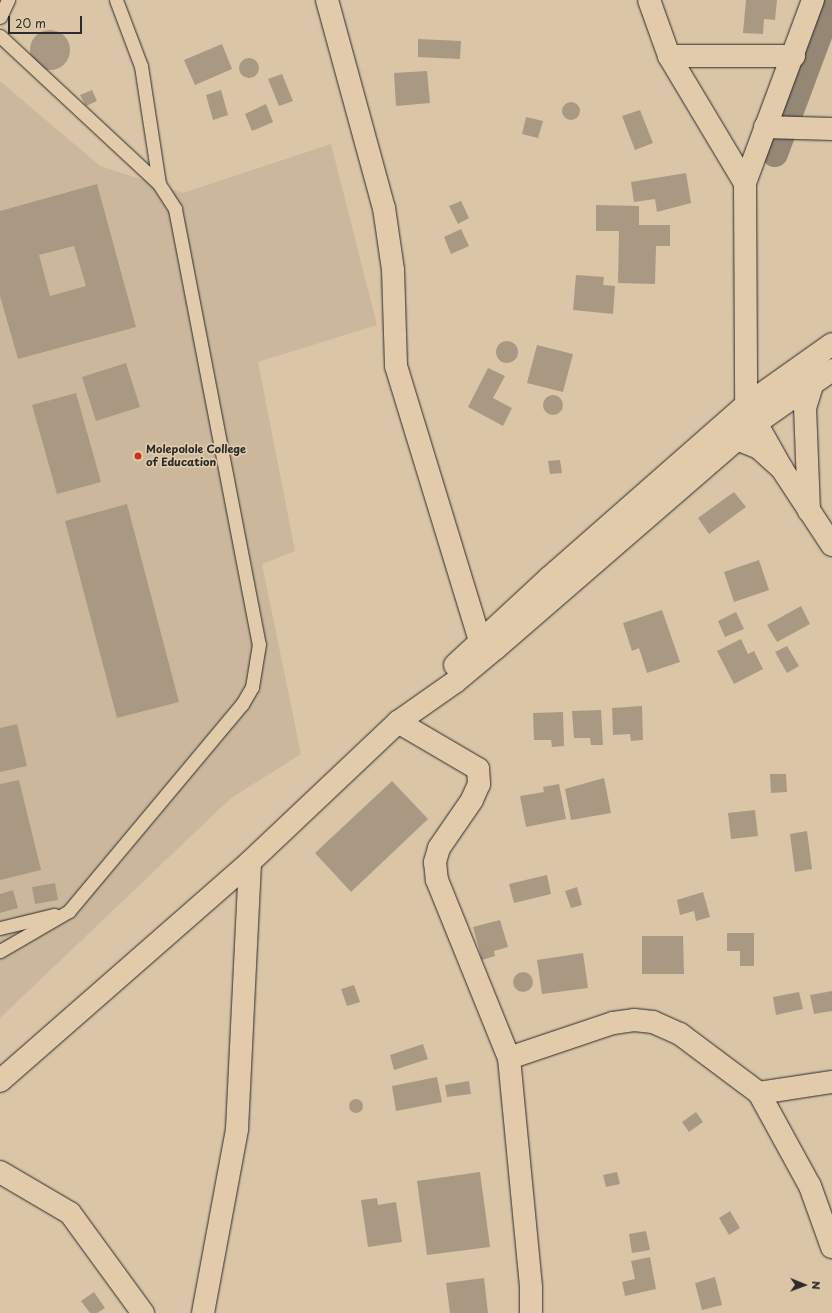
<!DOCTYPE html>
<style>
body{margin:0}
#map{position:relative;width:832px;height:1313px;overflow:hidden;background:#dac5a6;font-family:"Playpen Sans",sans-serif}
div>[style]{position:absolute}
.built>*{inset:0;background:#cbb89c}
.canal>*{height:26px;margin:-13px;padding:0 13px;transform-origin:13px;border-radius:13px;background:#948875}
.building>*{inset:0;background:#a99983}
.round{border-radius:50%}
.roads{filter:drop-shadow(0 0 1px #2b2b2b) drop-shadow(0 0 1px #2b2b2b)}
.lane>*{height:13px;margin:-6.5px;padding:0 6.5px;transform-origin:6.5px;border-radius:6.5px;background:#e1cbab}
.street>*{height:22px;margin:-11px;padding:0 11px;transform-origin:11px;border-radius:11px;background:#e1cbab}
.primary>*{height:22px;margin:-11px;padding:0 11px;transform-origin:11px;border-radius:11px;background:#e1cbab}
.dots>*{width:11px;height:11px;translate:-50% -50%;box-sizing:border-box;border:2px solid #e1cbab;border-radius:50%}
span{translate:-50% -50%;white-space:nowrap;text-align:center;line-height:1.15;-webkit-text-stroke:3.5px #e1cbab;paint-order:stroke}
.poi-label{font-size:11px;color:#2b2b2b;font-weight:700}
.left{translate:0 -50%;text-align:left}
.north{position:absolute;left:784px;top:1265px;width:40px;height:40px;-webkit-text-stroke:3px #e1cbab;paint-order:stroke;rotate:91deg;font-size:11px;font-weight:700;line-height:16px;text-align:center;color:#2b2b2b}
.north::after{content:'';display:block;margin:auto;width:14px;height:18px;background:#2b2b2b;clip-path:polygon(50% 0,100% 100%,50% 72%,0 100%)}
.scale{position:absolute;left:8px;top:16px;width:74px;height:18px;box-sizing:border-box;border:2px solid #2b2b2b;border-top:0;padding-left:5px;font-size:12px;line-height:14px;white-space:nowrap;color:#2b2b2b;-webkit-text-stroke:3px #e1cbab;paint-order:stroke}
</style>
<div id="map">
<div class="built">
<div style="clip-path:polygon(0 81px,100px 166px,183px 193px,331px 144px,377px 325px,258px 362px,295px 551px,262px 564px,301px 754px,230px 799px,0 1018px)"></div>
</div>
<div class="canal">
<div style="left:775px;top:154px;width:163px;rotate:-69.6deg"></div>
</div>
<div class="building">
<div style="clip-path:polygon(746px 0,777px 0,775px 20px,764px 19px,763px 34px,743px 33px)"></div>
<div class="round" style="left:30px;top:30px;width:40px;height:40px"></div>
<div style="clip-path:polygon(418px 39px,461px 41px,460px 59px,418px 57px)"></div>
<div style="clip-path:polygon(222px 44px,232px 69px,195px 85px,184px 60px)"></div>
<div class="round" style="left:239px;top:58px;width:20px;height:20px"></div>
<div style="clip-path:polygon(427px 71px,430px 103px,396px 106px,394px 73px)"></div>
<div style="clip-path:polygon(282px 74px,293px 101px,279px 106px,268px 79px)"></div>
<div style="clip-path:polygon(92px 90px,97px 101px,86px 106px,80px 95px)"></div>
<div style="clip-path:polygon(221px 90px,228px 115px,213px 120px,206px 95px)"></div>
<div class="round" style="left:562px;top:102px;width:18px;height:18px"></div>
<div style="clip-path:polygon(266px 104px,273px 122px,252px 131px,245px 114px)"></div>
<div style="clip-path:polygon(640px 110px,653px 143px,635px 150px,622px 116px)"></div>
<div style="clip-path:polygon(526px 117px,543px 121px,538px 138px,522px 134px)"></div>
<div style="clip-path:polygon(686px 173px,691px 203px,657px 212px,655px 199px,634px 202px,631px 182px)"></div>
<div style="clip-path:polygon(evenodd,97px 184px,136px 327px,18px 359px,0 296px,0 211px,97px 184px,74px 246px,86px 286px,50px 296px,39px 255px,74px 246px)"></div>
<div style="clip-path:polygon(461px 201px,469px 218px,458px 224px,449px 206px)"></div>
<div style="clip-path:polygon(596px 205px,639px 206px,639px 225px,670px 225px,670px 246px,656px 246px,655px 284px,618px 283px,619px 231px,596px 231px)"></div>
<div style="clip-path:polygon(461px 229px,469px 246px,451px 254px,444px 237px)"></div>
<div style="clip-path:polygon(576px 275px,604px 277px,603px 285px,615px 286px,613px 314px,573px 310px)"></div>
<div class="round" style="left:496px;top:341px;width:22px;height:22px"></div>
<div style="clip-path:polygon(537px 345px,573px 354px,563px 392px,527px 383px)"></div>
<div style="clip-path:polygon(126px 363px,140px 407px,96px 421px,82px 377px)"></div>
<div style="clip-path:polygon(488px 368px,505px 376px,493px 398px,512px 408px,503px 426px,468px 407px)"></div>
<div style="clip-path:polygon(76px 393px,101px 482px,57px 494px,32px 405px)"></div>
<div class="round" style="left:543px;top:395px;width:20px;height:20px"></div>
<div style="clip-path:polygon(560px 460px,562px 473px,550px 474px,548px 461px)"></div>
<div style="clip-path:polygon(734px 492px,746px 507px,709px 534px,698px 518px)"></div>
<div style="clip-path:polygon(127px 504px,179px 702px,117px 718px,65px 521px)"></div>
<div style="clip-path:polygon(759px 560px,769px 590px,734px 602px,724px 572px)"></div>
<div style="clip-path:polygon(801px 606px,810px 624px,777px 642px,767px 625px)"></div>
<div style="clip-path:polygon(662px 610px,680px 662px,647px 673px,639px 648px,632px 651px,623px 623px)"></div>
<div style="clip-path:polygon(736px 612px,744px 629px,725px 637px,718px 621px)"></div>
<div style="clip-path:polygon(741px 639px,748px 654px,754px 651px,763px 669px,734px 684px,717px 651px)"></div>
<div style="clip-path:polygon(787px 646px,799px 666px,787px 673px,775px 652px)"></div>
<div style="clip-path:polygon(642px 706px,643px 740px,631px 741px,630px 734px,613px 735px,612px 708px)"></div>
<div style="clip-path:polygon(601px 710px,603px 745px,591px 745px,590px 738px,574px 738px,572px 711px)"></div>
<div style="clip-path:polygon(563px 712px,564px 746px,552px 747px,551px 740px,534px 740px,533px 713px)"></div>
<div style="clip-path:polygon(17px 724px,27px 766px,0 772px,0 728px)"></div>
<div style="clip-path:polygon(770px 774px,786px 774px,787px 792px,771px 793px)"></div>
<div style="clip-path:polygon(604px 778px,611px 813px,571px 820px,565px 789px)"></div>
<div style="clip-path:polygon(19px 780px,41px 870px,0 880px,0 784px)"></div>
<div style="clip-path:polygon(392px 781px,428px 819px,351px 892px,315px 853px)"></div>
<div style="clip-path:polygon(559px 784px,566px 819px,526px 827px,520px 796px,544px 792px,543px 787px)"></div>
<div style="clip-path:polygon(755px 810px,758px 836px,731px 839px,728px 813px)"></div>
<div style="clip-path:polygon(807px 831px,812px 869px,795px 872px,790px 834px)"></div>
<div style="clip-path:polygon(547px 875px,551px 894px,514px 903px,509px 884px)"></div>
<div style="clip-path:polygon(55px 883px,58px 900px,35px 904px,32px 887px)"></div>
<div style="clip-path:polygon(577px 887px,582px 905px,571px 908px,565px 891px)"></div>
<div style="clip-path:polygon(13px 890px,18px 908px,0 913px,0 894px)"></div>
<div style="clip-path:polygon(703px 892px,710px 917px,696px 921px,694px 911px,680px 915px,677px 900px)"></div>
<div style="clip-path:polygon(500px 920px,508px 947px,494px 951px,495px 956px,482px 960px,473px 927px)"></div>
<div style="clip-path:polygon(727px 933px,754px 933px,754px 966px,740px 966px,740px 951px,727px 951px)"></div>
<div style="clip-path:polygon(642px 936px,683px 936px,684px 974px,642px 974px)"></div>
<div style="clip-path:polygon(583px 953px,588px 988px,542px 994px,537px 960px)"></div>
<div class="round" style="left:513px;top:972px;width:20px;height:20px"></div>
<div style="clip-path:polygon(354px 985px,360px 1002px,347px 1006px,341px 989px)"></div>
<div style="clip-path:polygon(832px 991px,832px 1011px,814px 1014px,810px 995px)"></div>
<div style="clip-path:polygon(799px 992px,803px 1009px,776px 1015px,773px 997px)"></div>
<div style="clip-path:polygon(423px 1044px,428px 1059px,394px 1070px,390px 1055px)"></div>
<div style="clip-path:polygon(437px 1077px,442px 1102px,396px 1111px,392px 1086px)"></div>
<div style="clip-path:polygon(469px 1081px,471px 1094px,447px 1097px,445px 1085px)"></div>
<div class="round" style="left:349px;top:1099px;width:14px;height:14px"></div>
<div style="clip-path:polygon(696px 1112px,703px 1122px,689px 1132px,682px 1122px)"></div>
<div style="clip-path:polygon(480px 1172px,490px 1247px,427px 1255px,417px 1181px)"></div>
<div style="clip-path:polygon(617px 1172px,620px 1184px,606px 1187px,603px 1175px)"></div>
<div style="clip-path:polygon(377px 1198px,378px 1205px,396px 1202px,402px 1242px,368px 1247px,361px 1200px)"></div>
<div style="clip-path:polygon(730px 1211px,740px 1228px,729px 1235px,719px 1218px)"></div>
<div style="clip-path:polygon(646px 1231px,650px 1250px,632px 1253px,629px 1234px)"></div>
<div style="clip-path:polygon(650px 1257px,656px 1289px,625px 1296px,622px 1282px,635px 1279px,631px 1261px)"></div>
<div style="clip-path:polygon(715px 1277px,722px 1305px,702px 1310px,695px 1283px)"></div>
<div style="clip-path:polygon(484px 1278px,488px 1313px,450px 1313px,446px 1283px)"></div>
<div style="clip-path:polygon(94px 1292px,105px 1308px,97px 1313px,90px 1313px,81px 1301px)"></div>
</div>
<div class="roads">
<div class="lane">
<div style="left:116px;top:0;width:71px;rotate:69.3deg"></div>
<div style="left:141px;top:66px;width:119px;rotate:81.3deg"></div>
<div style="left:0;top:17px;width:19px;rotate:-65deg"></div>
<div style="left:0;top:36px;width:217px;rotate:42.9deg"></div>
<div style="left:159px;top:184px;width:30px;rotate:57deg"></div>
<div style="left:175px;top:209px;width:443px;rotate:79.1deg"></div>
<div style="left:259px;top:644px;width:44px;rotate:99.2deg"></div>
<div style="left:252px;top:687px;width:20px;rotate:120deg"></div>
<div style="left:242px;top:704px;width:270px;rotate:129.9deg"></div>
<div style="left:69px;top:911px;width:80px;rotate:149.9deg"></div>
<div style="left:0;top:928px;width:56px;rotate:-13.5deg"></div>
</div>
<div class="street">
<div style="left:327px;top:0;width:216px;rotate:74.7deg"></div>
<div style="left:384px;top:208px;width:63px;rotate:81.7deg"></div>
<div style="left:393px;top:270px;width:96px;rotate:88.2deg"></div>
<div style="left:396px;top:366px;width:288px;rotate:73deg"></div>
<div style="left:649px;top:0;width:59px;rotate:70.3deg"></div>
<div style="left:669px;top:56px;width:148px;rotate:59.1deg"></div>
<div style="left:813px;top:0;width:195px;rotate:110.4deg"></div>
<div style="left:745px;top:183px;width:222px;rotate:89.7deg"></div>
<div style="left:746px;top:405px;width:73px;rotate:60.6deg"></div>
<div style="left:782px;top:469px;width:91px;rotate:56.7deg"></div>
<div style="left:669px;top:56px;width:125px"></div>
<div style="left:765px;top:127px;width:67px;rotate:1.7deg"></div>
<div style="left:398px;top:722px;width:93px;rotate:30.4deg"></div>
<div style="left:478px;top:769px;width:15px;rotate:86deg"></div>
<div style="left:479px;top:784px;width:17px;rotate:114deg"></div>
<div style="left:472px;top:800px;width:58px;rotate:124.5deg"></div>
<div style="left:439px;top:848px;width:15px;rotate:106deg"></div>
<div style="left:435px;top:862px;width:18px;rotate:84deg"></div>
<div style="left:437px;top:880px;width:192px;rotate:68deg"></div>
<div style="left:509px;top:1058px;width:231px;rotate:84.5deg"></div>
<div style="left:531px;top:1288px;width:25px;rotate:90deg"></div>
<div style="left:509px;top:1058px;width:110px;rotate:-18.6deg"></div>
<div style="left:613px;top:1023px;width:21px;rotate:-8deg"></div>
<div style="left:634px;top:1020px;width:19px;rotate:6deg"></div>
<div style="left:653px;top:1022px;width:30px;rotate:24deg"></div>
<div style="left:680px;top:1034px;width:99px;rotate:36.8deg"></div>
<div style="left:759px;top:1093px;width:106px;rotate:61.3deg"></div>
<div style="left:810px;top:1186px;width:65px;rotate:70.2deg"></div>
<div style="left:759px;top:1093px;width:74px;rotate:-8.6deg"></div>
<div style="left:0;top:1172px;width:81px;rotate:30.4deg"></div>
<div style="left:70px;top:1213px;width:124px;rotate:53.9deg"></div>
<div style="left:203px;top:1313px;width:187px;rotate:-79.5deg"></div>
<div style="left:237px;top:1129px;width:267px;rotate:-87.2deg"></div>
</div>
<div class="primary">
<div style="left:737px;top:439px;width:24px;rotate:22deg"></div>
<div style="left:759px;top:448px;width:31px;rotate:42deg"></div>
<div style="left:809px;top:511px;width:103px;rotate:-92.2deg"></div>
<div style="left:805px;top:408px;width:27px;rotate:-73deg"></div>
<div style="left:455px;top:665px;width:128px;rotate:-42.8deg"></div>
<div style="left:549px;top:578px;width:262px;rotate:-41.3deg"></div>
<div style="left:746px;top:405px;width:105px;rotate:-35.3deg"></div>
<div style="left:0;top:1081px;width:332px;rotate:-41.2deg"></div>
<div style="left:250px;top:862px;width:204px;rotate:-43.4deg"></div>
<div style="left:398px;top:722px;width:70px;rotate:-35.1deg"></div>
<div style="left:455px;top:682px;width:53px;rotate:-39.7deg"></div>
<div style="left:496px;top:648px;width:342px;rotate:-40.9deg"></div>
<div style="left:755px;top:424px;width:94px;rotate:-35deg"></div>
</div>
</div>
<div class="dots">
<div style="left:138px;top:456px;background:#c8321e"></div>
</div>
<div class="poi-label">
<span class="left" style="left:146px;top:456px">Molepolole College<br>of Education</span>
</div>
<div class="north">N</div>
<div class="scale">20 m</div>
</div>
